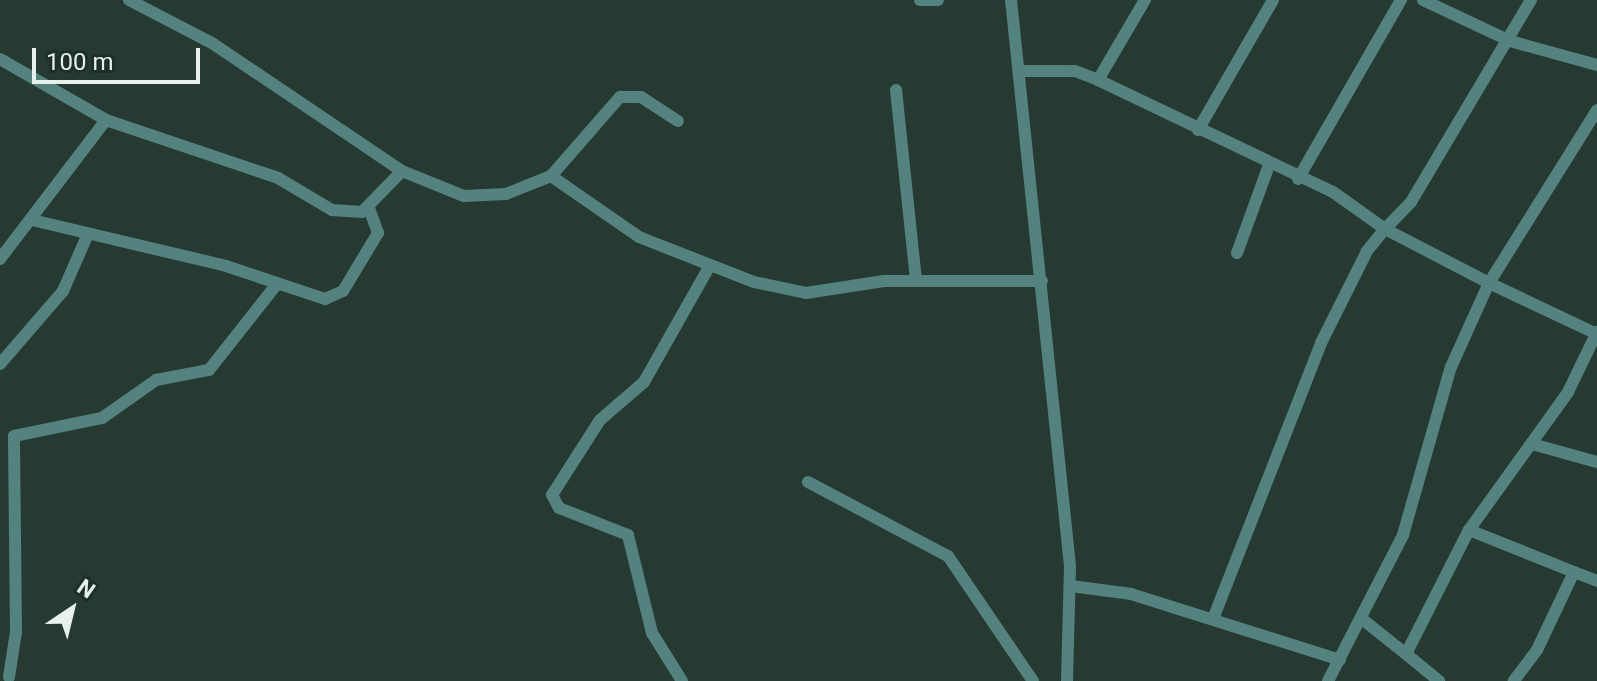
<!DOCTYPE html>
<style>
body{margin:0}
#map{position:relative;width:1597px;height:681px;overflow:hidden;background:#273a32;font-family:Roboto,sans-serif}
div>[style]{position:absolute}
.minor>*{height:12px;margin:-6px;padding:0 6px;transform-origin:6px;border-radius:6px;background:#53827f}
span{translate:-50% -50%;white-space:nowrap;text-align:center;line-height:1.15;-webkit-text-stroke:6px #1d2f28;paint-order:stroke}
.north{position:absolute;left:32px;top:569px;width:80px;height:80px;-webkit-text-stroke:6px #1d2f28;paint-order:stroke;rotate:35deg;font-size:22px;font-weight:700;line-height:32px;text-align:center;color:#e6f1ec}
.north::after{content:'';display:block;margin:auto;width:28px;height:36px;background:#e6f1ec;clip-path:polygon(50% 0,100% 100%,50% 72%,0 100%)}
.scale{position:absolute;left:32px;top:48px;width:168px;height:36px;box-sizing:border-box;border:4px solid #e6f1ec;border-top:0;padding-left:10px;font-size:24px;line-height:28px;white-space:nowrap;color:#e6f1ec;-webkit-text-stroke:6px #1d2f28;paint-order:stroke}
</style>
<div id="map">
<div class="minor">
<div style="left:129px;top:0;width:93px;rotate:27.4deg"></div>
<div style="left:212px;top:43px;width:229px;rotate:34deg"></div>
<div style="left:402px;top:171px;width:67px;rotate:22deg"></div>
<div style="left:464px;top:196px;width:42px;rotate:-2.7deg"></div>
<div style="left:506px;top:194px;width:48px;rotate:-21.8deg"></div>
<div style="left:551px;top:176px;width:105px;rotate:-48.9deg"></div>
<div style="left:620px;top:97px;width:21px"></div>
<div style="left:641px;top:97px;width:44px;rotate:33deg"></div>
<div style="left:920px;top:0;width:18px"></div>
<div style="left:1011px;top:0;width:569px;rotate:84.05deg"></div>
<div style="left:1070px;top:566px;width:115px;rotate:91.5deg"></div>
<div style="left:1423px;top:0;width:96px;rotate:25.2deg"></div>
<div style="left:1510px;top:41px;width:90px;rotate:15.4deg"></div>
<div style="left:0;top:59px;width:122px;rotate:29.9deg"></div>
<div style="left:106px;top:120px;width:182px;rotate:18.6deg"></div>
<div style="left:278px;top:178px;width:63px;rotate:30.7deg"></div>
<div style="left:332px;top:210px;width:30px;rotate:4deg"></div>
<div style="left:362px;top:212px;width:57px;rotate:-45.7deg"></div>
<div style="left:1020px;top:71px;width:55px"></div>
<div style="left:1075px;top:71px;width:25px;rotate:21deg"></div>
<div style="left:1098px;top:80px;width:260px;rotate:25.5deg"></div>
<div style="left:1333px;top:192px;width:64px;rotate:35.4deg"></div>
<div style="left:1385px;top:229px;width:37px;rotate:-46deg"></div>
<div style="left:1411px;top:202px;width:235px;rotate:-59.3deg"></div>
<div style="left:1098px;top:80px;width:93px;rotate:-59.6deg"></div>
<div style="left:896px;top:90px;width:191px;rotate:84deg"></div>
<div style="left:1198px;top:130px;width:150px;rotate:-60deg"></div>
<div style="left:551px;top:176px;width:107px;rotate:34.7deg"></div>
<div style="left:639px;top:237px;width:123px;rotate:21.4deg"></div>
<div style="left:754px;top:282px;width:53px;rotate:11.9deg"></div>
<div style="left:806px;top:293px;width:79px;rotate:-8.7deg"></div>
<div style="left:884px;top:281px;width:158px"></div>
<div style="left:1298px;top:179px;width:207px;rotate:-60.1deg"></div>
<div style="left:32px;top:220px;width:199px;rotate:13.3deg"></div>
<div style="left:226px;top:266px;width:104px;rotate:18.4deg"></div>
<div style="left:325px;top:299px;width:20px;rotate:-24deg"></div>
<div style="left:343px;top:291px;width:68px;rotate:-58.9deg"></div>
<div style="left:378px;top:233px;width:27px;rotate:-110deg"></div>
<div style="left:1237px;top:253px;width:94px;rotate:-70deg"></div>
<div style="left:0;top:259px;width:175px;rotate:-52.7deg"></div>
<div style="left:0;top:364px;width:96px;rotate:-49.2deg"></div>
<div style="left:63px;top:291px;width:60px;rotate:-66.4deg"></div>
<div style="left:1532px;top:444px;width:67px;rotate:15.5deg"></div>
<div style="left:808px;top:482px;width:158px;rotate:27.9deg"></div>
<div style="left:948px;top:556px;width:151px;rotate:55.8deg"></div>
<div style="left:1469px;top:530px;width:113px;rotate:21.8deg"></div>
<div style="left:1574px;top:572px;width:86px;rotate:115.4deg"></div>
<div style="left:1537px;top:650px;width:39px;rotate:127deg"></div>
<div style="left:1574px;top:572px;width:25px;rotate:21deg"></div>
<div style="left:1071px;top:586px;width:61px;rotate:7.6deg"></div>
<div style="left:1131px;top:594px;width:219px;rotate:17.5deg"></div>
<div style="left:1213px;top:619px;width:296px;rotate:-68.6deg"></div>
<div style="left:1321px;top:343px;width:103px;rotate:-63.4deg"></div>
<div style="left:1367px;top:251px;width:28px;rotate:-51deg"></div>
<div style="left:1385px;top:229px;width:117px;rotate:27.4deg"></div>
<div style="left:1489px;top:283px;width:204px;rotate:-58deg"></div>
<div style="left:1362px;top:619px;width:56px;rotate:38.5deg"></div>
<div style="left:1406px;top:654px;width:139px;rotate:-63.1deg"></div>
<div style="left:1469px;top:530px;width:170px;rotate:-54.3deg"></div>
<div style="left:1568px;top:392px;width:67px;rotate:-64.2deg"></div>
<div style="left:1406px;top:654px;width:43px;rotate:39.3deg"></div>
<div style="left:9px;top:677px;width:46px;rotate:-81.2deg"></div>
<div style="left:16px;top:632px;width:196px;rotate:-90.6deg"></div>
<div style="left:14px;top:436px;width:90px;rotate:-11.6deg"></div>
<div style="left:102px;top:418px;width:66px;rotate:-35.1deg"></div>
<div style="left:156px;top:380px;width:54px;rotate:-10.7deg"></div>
<div style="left:209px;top:370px;width:110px;rotate:-51.7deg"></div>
<div style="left:682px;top:681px;width:57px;rotate:-122deg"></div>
<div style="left:652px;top:633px;width:101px;rotate:-103.8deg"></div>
<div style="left:628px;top:535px;width:74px;rotate:-158.6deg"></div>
<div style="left:559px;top:508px;width:15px;rotate:-118deg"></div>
<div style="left:552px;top:495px;width:89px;rotate:-57.4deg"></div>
<div style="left:600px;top:420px;width:58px;rotate:-40.8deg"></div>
<div style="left:644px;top:382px;width:130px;rotate:-60.5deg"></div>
<div style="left:1328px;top:681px;width:164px;rotate:-62.8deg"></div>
<div style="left:1403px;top:535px;width:175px;rotate:-74.1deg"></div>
<div style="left:1451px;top:367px;width:92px;rotate:-65.7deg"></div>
<div style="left:1489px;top:283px;width:119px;rotate:25.3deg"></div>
</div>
<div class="north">N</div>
<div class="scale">100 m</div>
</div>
